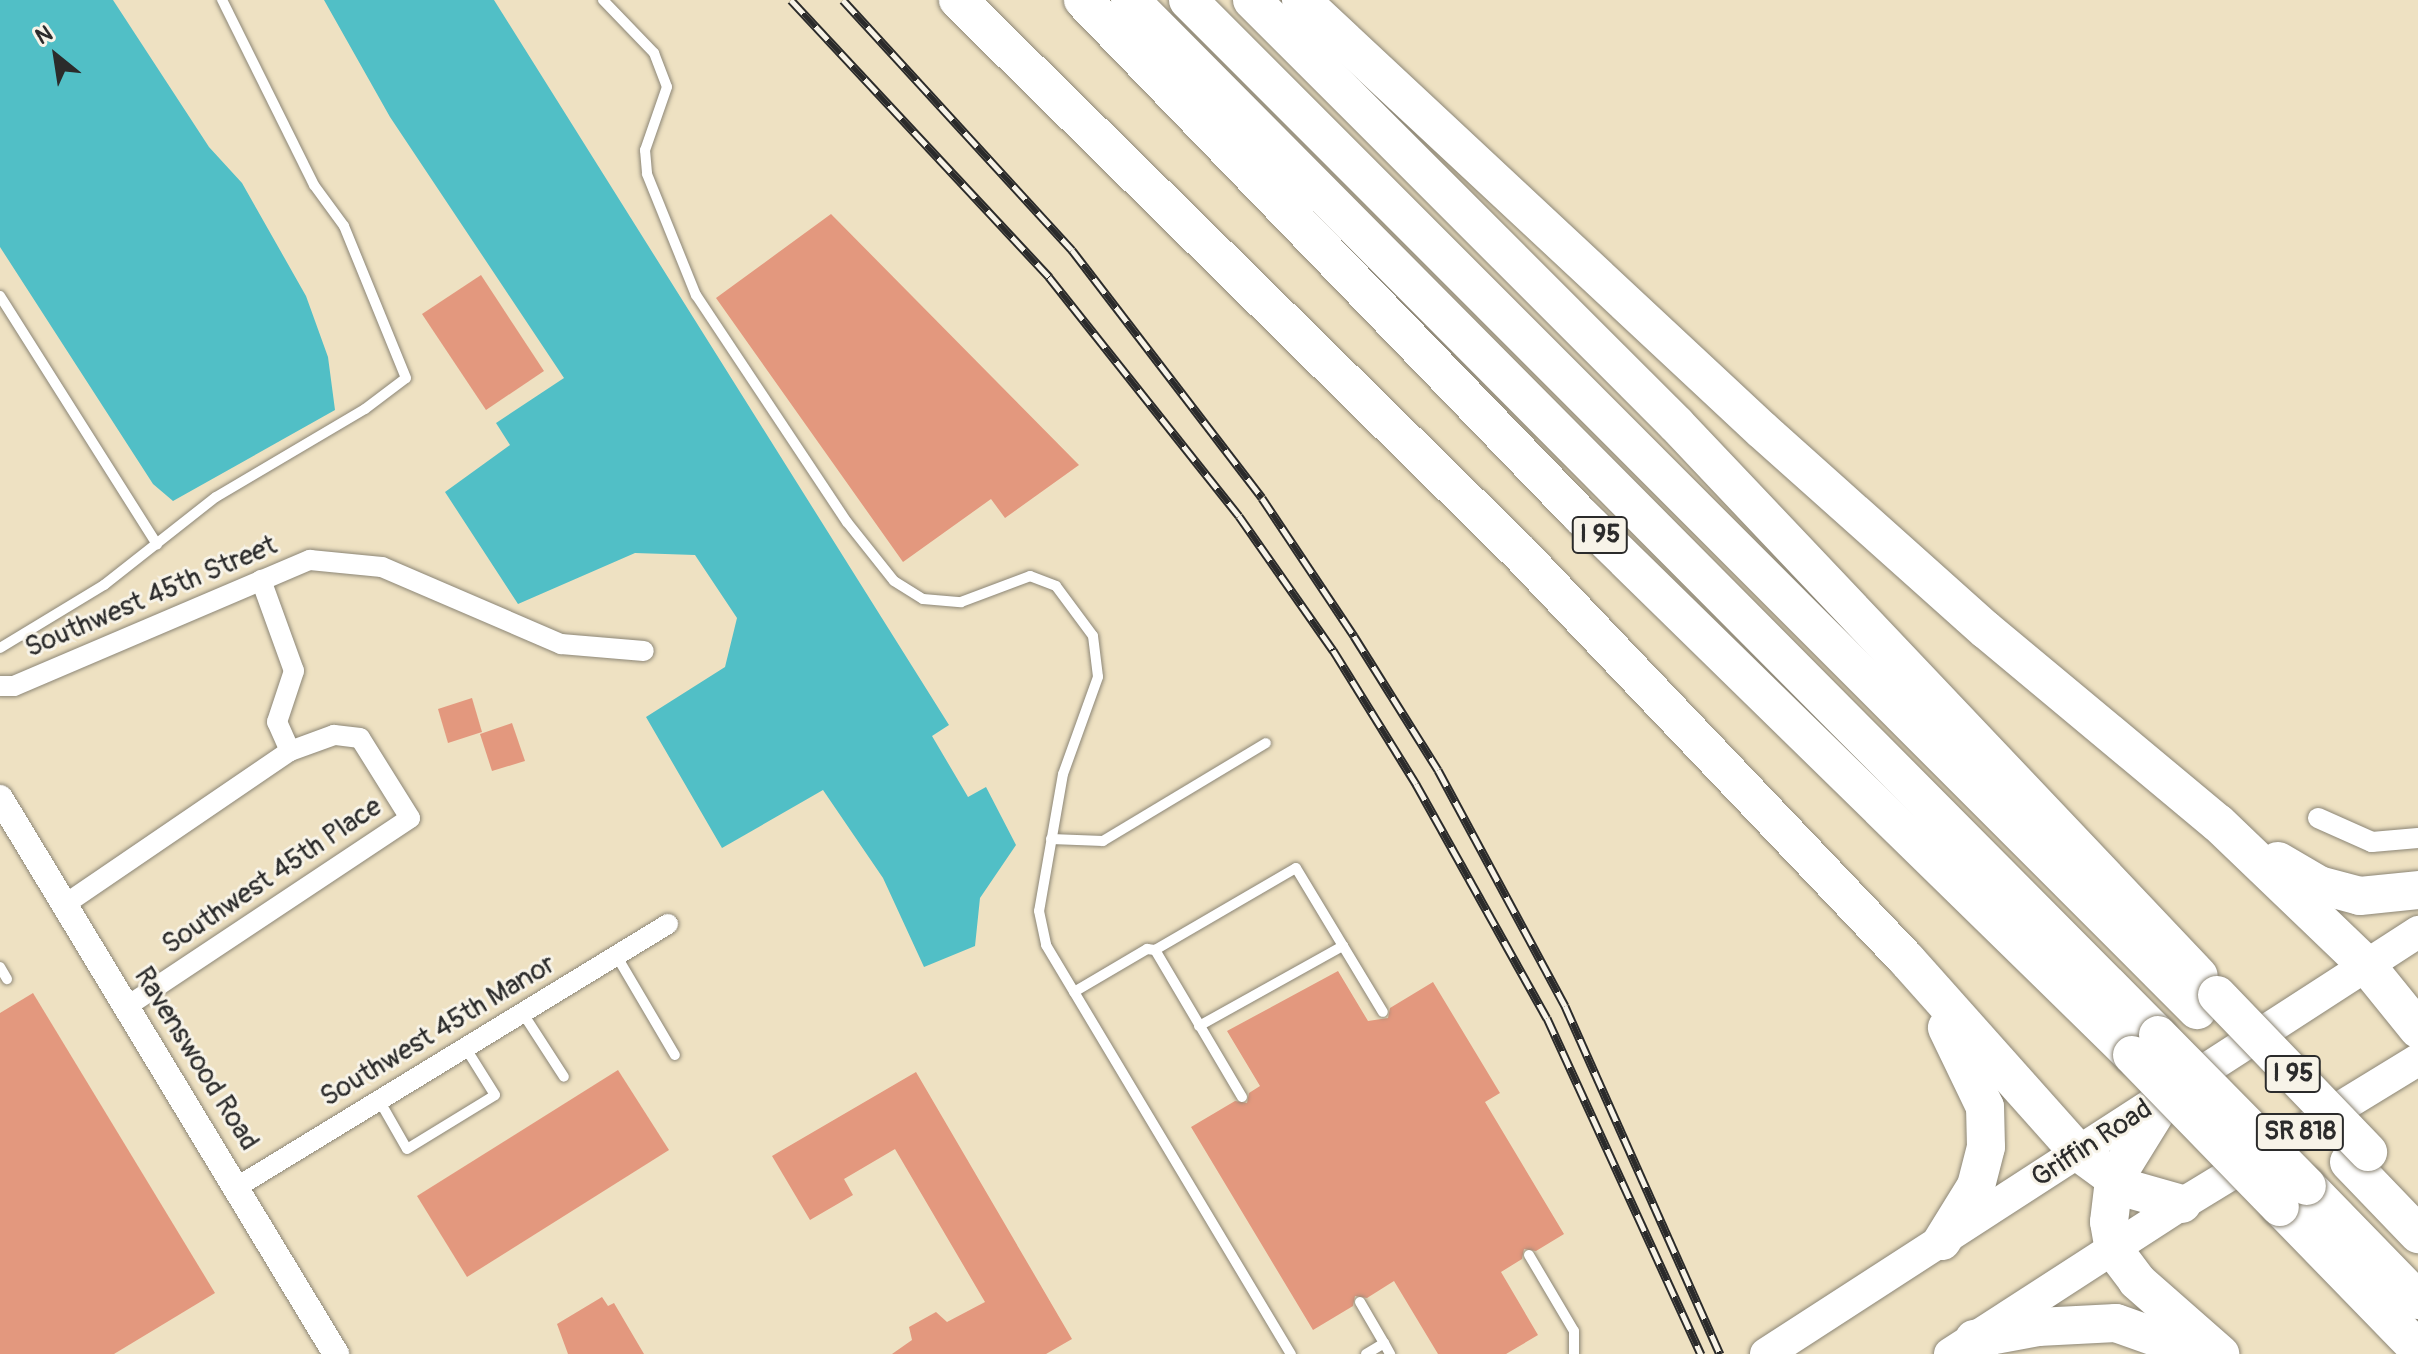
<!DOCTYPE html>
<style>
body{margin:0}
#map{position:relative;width:2418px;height:1354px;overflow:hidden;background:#eee1c2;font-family:Pangolin,sans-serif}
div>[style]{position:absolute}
.water>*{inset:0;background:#51bfc6}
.building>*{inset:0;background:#e3987e}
.roads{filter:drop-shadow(0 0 2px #8c8676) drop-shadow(0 0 2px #8c8676)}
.service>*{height:10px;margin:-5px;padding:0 5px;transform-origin:5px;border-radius:5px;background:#fff}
.minor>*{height:20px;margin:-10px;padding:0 10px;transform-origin:10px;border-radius:10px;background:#fff}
.tertiary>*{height:26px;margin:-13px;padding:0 13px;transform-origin:13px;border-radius:13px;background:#fff}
.primary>*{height:32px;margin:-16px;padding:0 16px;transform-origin:16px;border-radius:16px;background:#fff}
.motorway>*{height:38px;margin:-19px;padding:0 19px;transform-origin:19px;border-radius:19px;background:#fff}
.rail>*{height:9px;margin-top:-4.5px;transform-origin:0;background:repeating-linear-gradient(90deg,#f7f3e8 0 18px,#2b2b2b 0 36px);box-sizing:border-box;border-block:2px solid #2b2b2b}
.bridges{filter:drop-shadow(0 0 2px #8c8676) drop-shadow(0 0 2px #8c8676)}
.motorway-bridge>*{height:38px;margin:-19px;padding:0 19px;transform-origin:19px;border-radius:19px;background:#fff}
span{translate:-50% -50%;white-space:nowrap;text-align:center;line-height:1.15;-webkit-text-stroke:6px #f7f3e8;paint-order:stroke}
.shield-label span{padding:2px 6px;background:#f7f3e8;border:2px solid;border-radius:6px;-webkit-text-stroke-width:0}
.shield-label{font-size:26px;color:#2b2b2b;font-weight:700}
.street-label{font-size:28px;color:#2b2b2b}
.north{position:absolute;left:16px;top:16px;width:80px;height:80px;-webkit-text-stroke:6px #f7f3e8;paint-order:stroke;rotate:330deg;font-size:22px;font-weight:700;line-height:32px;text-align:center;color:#2b2b2b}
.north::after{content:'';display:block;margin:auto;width:28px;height:36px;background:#2b2b2b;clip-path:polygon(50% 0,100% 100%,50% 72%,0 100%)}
</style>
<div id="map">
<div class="water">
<div style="clip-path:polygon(0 0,113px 0,209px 147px,242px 183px,306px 296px,328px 357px,335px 410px,173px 501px,153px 484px,0 247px)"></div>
<div style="clip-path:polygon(324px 0,494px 0,949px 725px,932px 736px,968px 797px,986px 787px,1016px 845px,980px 898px,975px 946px,924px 967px,883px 878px,823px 790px,722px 848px,646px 717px,725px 667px,737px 618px,695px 555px,635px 553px,518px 604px,445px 492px,510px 445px,496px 423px,564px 378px,390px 117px)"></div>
</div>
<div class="building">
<div style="clip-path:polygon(831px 214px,1079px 465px,1005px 518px,991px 499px,903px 562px,716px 298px)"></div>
<div style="clip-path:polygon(481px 275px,544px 371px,486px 410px,422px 314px)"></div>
<div style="clip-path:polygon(472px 698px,482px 732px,448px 743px,438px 709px)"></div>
<div style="clip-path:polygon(512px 723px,525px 761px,492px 771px,480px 734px)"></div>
<div style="clip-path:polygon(1338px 971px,1368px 1021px,1388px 1018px,1390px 1008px,1433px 982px,1500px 1093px,1485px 1102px,1564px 1234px,1536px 1251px,1524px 1249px,1522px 1259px,1501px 1272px,1538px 1335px,1506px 1354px,1438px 1354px,1394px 1281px,1367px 1298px,1355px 1296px,1353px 1306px,1313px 1330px,1191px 1127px,1235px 1101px,1247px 1103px,1249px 1093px,1260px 1086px,1227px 1031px)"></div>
<div style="clip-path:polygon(33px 993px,215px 1293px,114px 1354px,0 1354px,0 1013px)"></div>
<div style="clip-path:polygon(618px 1070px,669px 1150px,467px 1277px,417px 1196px)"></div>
<div style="clip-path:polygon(916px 1072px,1072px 1339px,1046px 1354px,892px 1354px,912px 1340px,909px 1327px,936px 1312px,947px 1322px,985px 1302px,895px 1149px,844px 1179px,853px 1195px,810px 1220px,772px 1156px)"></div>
<div style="clip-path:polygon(602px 1297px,608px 1306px,614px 1303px,644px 1354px,568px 1354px,557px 1324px)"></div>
</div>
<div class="roads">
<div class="service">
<div style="left:603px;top:0;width:74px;rotate:46.1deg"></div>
<div style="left:654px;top:53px;width:36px;rotate:69deg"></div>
<div style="left:667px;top:87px;width:67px;rotate:109.2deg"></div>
<div style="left:645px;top:150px;width:24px;rotate:85deg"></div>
<div style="left:647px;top:174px;width:131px;rotate:68deg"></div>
<div style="left:696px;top:295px;width:273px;rotate:56.4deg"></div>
<div style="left:847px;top:522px;width:75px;rotate:51.5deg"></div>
<div style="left:894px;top:581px;width:34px;rotate:32deg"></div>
<div style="left:923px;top:599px;width:38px;rotate:5deg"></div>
<div style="left:961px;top:602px;width:74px;rotate:-20.6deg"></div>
<div style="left:1030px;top:576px;width:28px;rotate:21deg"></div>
<div style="left:1056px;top:586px;width:62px;rotate:53.5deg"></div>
<div style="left:1093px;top:636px;width:41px;rotate:83deg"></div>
<div style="left:1098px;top:677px;width:103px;rotate:109.8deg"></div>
<div style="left:1063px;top:774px;width:139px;rotate:99.9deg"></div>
<div style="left:1039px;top:911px;width:35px;rotate:78deg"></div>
<div style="left:1046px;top:945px;width:477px;rotate:59.1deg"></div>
<div style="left:0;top:296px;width:294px;rotate:57.7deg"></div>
<div style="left:0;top:648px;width:122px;rotate:-31.2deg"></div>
<div style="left:104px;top:585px;width:142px;rotate:-38.2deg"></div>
<div style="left:216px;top:497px;width:173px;rotate:-30.6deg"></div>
<div style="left:365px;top:409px;width:51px;rotate:-37.1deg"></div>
<div style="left:406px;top:378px;width:164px;rotate:-112.2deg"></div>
<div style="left:344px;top:226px;width:51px;rotate:-126.2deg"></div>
<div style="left:314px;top:185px;width:207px;rotate:-116.4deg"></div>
<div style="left:1051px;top:839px;width:52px;rotate:2.2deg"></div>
<div style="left:1103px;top:841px;width:190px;rotate:-31deg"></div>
<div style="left:616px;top:955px;width:116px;rotate:59.5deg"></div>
<div style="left:0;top:967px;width:14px;rotate:60deg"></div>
<div style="left:1074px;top:992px;width:85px;rotate:-30.5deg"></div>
<div style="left:1147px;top:949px;width:8px;rotate:7deg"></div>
<div style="left:522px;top:1012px;width:77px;rotate:57.1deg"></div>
<div style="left:1199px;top:1026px;width:165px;rotate:-29.1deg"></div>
<div style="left:1242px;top:1097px;width:171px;rotate:-120.6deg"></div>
<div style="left:1155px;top:950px;width:163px;rotate:-30.2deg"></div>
<div style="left:1296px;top:868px;width:168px;rotate:58.9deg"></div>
<div style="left:379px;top:1100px;width:56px;rotate:60.3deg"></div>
<div style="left:407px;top:1149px;width:103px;rotate:-31.5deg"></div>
<div style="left:495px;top:1095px;width:57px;rotate:-122deg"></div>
<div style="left:1529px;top:1255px;width:88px;rotate:59.4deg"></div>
<div style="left:1574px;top:1331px;width:23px;rotate:90deg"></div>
<div style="left:1360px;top:1302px;width:48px;rotate:59.7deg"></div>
<div style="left:1366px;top:1354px;width:21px;rotate:-31deg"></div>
<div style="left:1384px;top:1343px;width:13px;rotate:61deg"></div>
</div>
<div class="minor">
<div style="left:0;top:686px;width:14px"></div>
<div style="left:14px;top:686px;width:322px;rotate:-23.1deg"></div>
<div style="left:310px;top:560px;width:72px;rotate:5.6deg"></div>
<div style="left:382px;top:567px;width:195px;rotate:23.3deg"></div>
<div style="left:561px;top:644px;width:83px;rotate:4.8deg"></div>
<div style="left:2318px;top:818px;width:59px;rotate:24deg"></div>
<div style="left:2372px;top:842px;width:46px;rotate:-5deg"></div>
<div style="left:64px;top:905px;width:273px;rotate:-34.3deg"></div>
<div style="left:126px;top:1007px;width:341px;rotate:-33.6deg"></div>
<div style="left:410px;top:818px;width:94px;rotate:-122deg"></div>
<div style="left:360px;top:738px;width:26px;rotate:-173deg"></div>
<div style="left:334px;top:735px;width:47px;rotate:160deg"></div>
<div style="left:290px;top:751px;width:32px;rotate:-114deg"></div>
<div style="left:277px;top:722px;width:54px;rotate:-71.6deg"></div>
<div style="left:294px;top:671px;width:97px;rotate:-109.9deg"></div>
<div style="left:237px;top:1187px;width:505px;rotate:-31.39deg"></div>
</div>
<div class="tertiary">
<div style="left:0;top:798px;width:650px;rotate:58.85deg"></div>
</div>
<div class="primary">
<div style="left:1766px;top:1354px;width:777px;rotate:-32.91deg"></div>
<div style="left:1950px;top:1354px;width:276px;rotate:-32.9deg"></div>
<div style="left:2182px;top:1204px;width:276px;rotate:-31.4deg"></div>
</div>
<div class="motorway">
<div style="left:958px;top:0;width:790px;rotate:44.54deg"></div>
<div style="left:1521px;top:554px;width:560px;rotate:46.45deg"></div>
<div style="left:1907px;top:960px;width:257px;rotate:48.3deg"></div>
<div style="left:2078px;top:1152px;width:63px;rotate:36deg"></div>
<div style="left:2129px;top:1189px;width:55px;rotate:15.8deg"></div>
<div style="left:1083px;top:0;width:716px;rotate:46.02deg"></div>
<div style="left:1580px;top:515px;width:772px;rotate:44.37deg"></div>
<div style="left:1130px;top:0;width:1459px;rotate:45.19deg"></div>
<div style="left:1188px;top:0;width:1428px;rotate:45.03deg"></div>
<div style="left:1252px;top:0;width:600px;rotate:45deg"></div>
<div style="left:1676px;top:424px;width:760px;rotate:46.55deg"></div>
<div style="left:1301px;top:0;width:630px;rotate:43.01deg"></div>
<div style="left:1762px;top:430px;width:300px;rotate:41.8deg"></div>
<div style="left:1986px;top:630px;width:302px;rotate:39.8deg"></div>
<div style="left:2218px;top:823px;width:207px;rotate:43.8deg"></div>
<div style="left:2367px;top:966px;width:81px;rotate:51deg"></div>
<div style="left:2278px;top:861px;width:48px;rotate:30.3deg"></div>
<div style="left:2319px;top:885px;width:42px;rotate:15deg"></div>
<div style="left:2360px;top:896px;width:58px;rotate:-5.9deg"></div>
<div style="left:2166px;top:1096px;width:99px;rotate:121.8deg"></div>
<div style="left:2114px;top:1180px;width:42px;rotate:96.8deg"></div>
<div style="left:2109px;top:1222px;width:28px;rotate:80deg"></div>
<div style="left:2114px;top:1250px;width:39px;rotate:53deg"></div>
<div style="left:2137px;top:1281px;width:111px;rotate:41.3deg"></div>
<div style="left:2349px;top:1162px;width:100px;rotate:46.2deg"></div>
<div style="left:2307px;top:1186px;width:159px;rotate:45.8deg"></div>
<div style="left:2280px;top:1207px;width:198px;rotate:45.8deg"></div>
<div style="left:1942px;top:1241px;width:65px;rotate:-58.3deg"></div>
<div style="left:1976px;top:1186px;width:40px;rotate:-75.6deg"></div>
<div style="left:1986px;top:1147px;width:40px;rotate:-91.4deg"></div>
<div style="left:1985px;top:1107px;width:88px;rotate:-115.7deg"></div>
<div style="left:1974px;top:1339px;width:65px;rotate:-10.6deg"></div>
<div style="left:2038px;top:1327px;width:78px;rotate:-2.9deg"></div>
<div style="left:2116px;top:1323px;width:92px;rotate:19.6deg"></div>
</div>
</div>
<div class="rail">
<div style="left:791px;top:0;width:379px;rotate:47deg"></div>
<div style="left:1049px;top:277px;width:305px;rotate:51.5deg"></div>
<div style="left:1239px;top:516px;width:164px;rotate:55deg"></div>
<div style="left:1333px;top:650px;width:158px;rotate:58.2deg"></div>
<div style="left:1416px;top:784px;width:268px;rotate:60.8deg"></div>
<div style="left:1547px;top:1018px;width:370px;rotate:65.4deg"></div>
<div style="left:843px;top:0;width:339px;rotate:47.5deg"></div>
<div style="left:1072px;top:250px;width:312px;rotate:52.5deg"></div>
<div style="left:1262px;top:498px;width:166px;rotate:56.3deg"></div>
<div style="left:1354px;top:636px;width:158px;rotate:57.9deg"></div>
<div style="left:1438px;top:770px;width:268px;rotate:61.7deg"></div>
<div style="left:1565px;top:1006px;width:381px;rotate:66deg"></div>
</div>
<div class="bridges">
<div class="motorway-bridge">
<div style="left:2217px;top:995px;width:218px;rotate:46.1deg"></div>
<div style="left:2158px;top:1035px;width:212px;rotate:45.4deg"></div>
<div style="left:2132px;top:1055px;width:212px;rotate:45.8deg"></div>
</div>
</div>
<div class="shield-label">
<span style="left:1600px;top:535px">I 95</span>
<span style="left:2293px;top:1074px">I 95</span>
<span style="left:2300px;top:1132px">SR 818</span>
</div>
<div class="street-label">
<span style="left:151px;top:597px;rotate:-23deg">Southwest 45th Street</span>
<span style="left:272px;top:876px;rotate:-34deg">Southwest 45th Place</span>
<span style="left:438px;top:1031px;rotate:-31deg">Southwest 45th Manor</span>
<span style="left:196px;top:1059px;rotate:58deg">Ravenswood Road</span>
<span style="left:2092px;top:1144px;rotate:-33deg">Griffin Road</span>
</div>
<div class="north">N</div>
</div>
